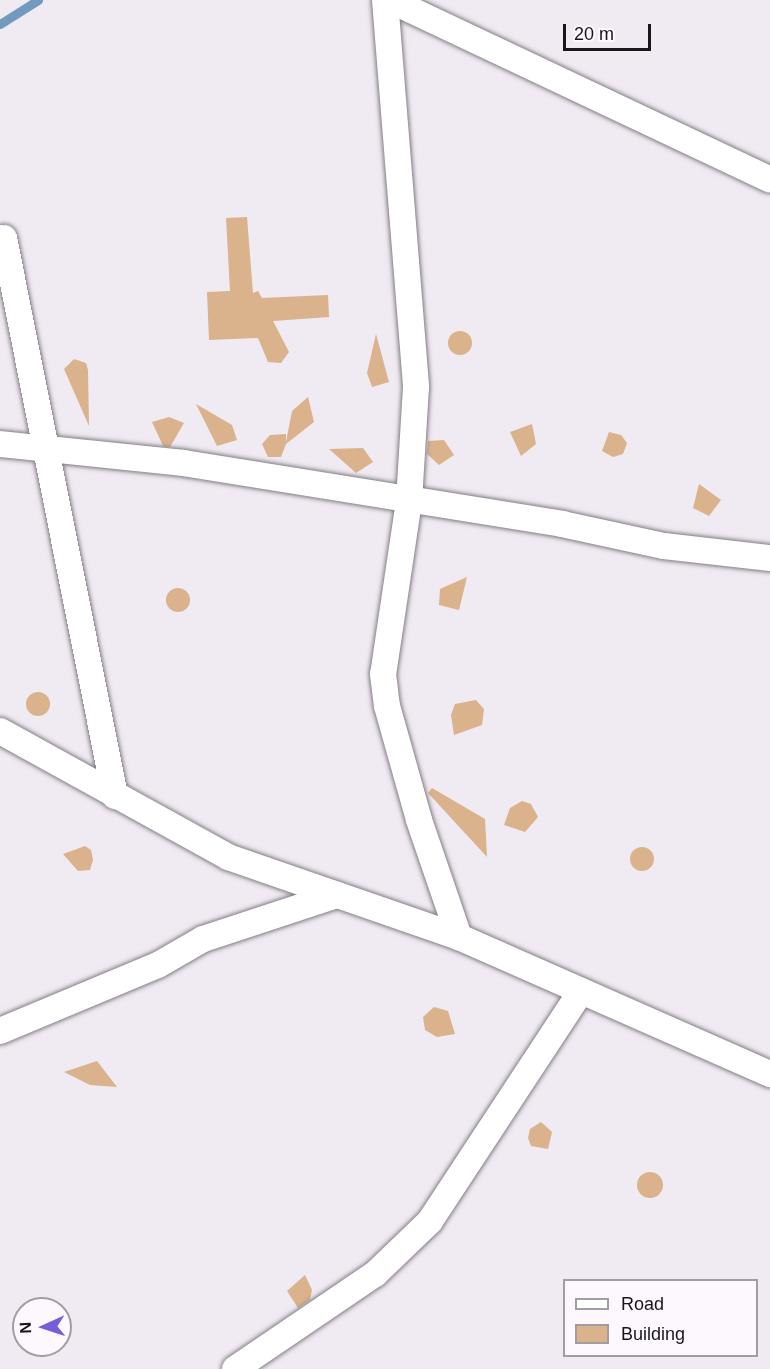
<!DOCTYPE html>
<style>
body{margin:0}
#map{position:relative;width:770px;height:1369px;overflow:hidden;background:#f0eaf2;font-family:Helvetica,sans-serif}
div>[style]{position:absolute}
.stream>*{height:9px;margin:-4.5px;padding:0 4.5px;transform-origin:4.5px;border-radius:4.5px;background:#729abf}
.building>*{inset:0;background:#dab28b}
.round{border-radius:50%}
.roads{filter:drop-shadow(0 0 2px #837d85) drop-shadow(0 0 2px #837d85)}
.street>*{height:26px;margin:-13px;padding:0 13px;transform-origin:13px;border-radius:13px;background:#fff}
span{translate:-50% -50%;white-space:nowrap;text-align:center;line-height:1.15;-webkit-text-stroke:5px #fdf7fe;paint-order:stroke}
.legend{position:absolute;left:563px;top:1279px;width:195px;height:78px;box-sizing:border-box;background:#fdf7fe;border:2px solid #a19da2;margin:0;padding:8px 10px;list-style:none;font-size:18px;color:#181619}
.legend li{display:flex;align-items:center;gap:12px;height:30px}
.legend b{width:30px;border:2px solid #a19da2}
.north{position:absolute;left:12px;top:1297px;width:60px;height:60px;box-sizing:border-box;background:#fdf7fe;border:2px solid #a19da2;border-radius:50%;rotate:267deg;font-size:16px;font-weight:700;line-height:24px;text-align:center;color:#181619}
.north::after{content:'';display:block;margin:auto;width:21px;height:27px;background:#775dd7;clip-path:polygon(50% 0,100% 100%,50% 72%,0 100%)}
.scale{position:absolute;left:563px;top:24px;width:88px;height:27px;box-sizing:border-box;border:3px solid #181619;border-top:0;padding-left:8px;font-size:18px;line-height:21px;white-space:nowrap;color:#181619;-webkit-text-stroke:4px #fdf7fe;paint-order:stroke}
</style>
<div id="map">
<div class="stream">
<div style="left:0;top:24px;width:45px;rotate:-32.3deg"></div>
</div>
<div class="building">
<div style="clip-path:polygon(247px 217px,253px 293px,258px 291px,262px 298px,328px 295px,329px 317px,273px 321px,289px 352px,281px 363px,268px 362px,258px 338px,209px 340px,207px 292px,230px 291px,226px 218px)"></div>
<div class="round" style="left:448px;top:331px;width:24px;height:24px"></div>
<div style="clip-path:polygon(376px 334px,389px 382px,372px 387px,367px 373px)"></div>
<div style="clip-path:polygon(74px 359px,86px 363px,88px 370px,89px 426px,64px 369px)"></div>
<div style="clip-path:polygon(308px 397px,314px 422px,286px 444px,281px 457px,268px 457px,262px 444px,270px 435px,286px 434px,286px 442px,292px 411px)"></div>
<div style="clip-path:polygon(196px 404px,232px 425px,237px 440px,217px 446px)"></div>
<div style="clip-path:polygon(169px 417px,184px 423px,170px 447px,163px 446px,152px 422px)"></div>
<div style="clip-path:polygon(532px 424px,536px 444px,521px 456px,510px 432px)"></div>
<div style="clip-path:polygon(609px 432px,621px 435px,627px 443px,623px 454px,613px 457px,602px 451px)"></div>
<div style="clip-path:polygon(444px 440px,454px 455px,439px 465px,427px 454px,428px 441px)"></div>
<div style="clip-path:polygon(363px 448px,373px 462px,356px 473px,329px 449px)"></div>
<div style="clip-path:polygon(699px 484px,721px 500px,709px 516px,693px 508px)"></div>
<div style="clip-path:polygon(467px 577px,459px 610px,439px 605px,440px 589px)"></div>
<div class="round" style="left:166px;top:588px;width:24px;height:24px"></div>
<div class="round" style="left:26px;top:692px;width:24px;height:24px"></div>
<div style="clip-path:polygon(476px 700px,484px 709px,482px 725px,454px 735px,451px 715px,455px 704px)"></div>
<div style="clip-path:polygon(432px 788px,485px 819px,487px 857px,428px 793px)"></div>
<div style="clip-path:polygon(522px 801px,531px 804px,538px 817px,525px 832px,504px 825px,510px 808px)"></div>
<div style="clip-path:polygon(85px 846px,91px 850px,93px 860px,90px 870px,78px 871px,63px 854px)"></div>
<div class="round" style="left:630px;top:847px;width:24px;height:24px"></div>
<div style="clip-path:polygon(434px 1007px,448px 1011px,455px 1034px,437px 1037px,425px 1030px,423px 1017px)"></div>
<div style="clip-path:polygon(97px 1061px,117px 1087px,90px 1085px,64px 1072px)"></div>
<div style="clip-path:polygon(541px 1122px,552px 1132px,548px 1149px,531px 1146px,528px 1138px,530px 1129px)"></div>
<div class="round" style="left:637px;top:1172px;width:26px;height:26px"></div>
<div style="clip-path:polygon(305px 1275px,312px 1290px,310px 1300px,298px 1308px,287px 1291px)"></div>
</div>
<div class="roads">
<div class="street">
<div style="left:385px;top:0;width:388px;rotate:85.4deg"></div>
<div style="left:416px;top:387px;width:114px;rotate:93.5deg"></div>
<div style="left:409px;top:501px;width:175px;rotate:98.5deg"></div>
<div style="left:383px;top:674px;width:32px;rotate:83deg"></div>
<div style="left:387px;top:706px;width:118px;rotate:74.3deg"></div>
<div style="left:419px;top:820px;width:124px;rotate:71.1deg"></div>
<div style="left:390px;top:0;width:420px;rotate:25.3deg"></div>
<div style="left:4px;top:238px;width:569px;rotate:78.75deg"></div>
<div style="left:0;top:444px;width:184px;rotate:5.9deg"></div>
<div style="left:183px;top:463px;width:384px;rotate:9.1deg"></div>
<div style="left:562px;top:524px;width:104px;rotate:12.2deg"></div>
<div style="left:664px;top:546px;width:107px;rotate:6.5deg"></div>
<div style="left:0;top:731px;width:260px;rotate:28.9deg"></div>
<div style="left:228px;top:857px;width:244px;rotate:19.1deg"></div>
<div style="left:459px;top:937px;width:340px;rotate:23.8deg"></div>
<div style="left:0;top:1031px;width:171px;rotate:-22.7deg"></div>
<div style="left:158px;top:965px;width:52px;rotate:-30deg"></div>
<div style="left:203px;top:939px;width:141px;rotate:-18.2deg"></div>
<div style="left:235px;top:1369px;width:169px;rotate:-34.2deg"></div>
<div style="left:375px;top:1274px;width:76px;rotate:-43.9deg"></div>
<div style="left:430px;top:1221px;width:275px;rotate:-56.7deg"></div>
</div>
</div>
<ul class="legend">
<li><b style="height:8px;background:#fff"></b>Road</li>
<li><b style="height:16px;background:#dab28b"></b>Building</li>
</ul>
<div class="north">N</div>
<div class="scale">20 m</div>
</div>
